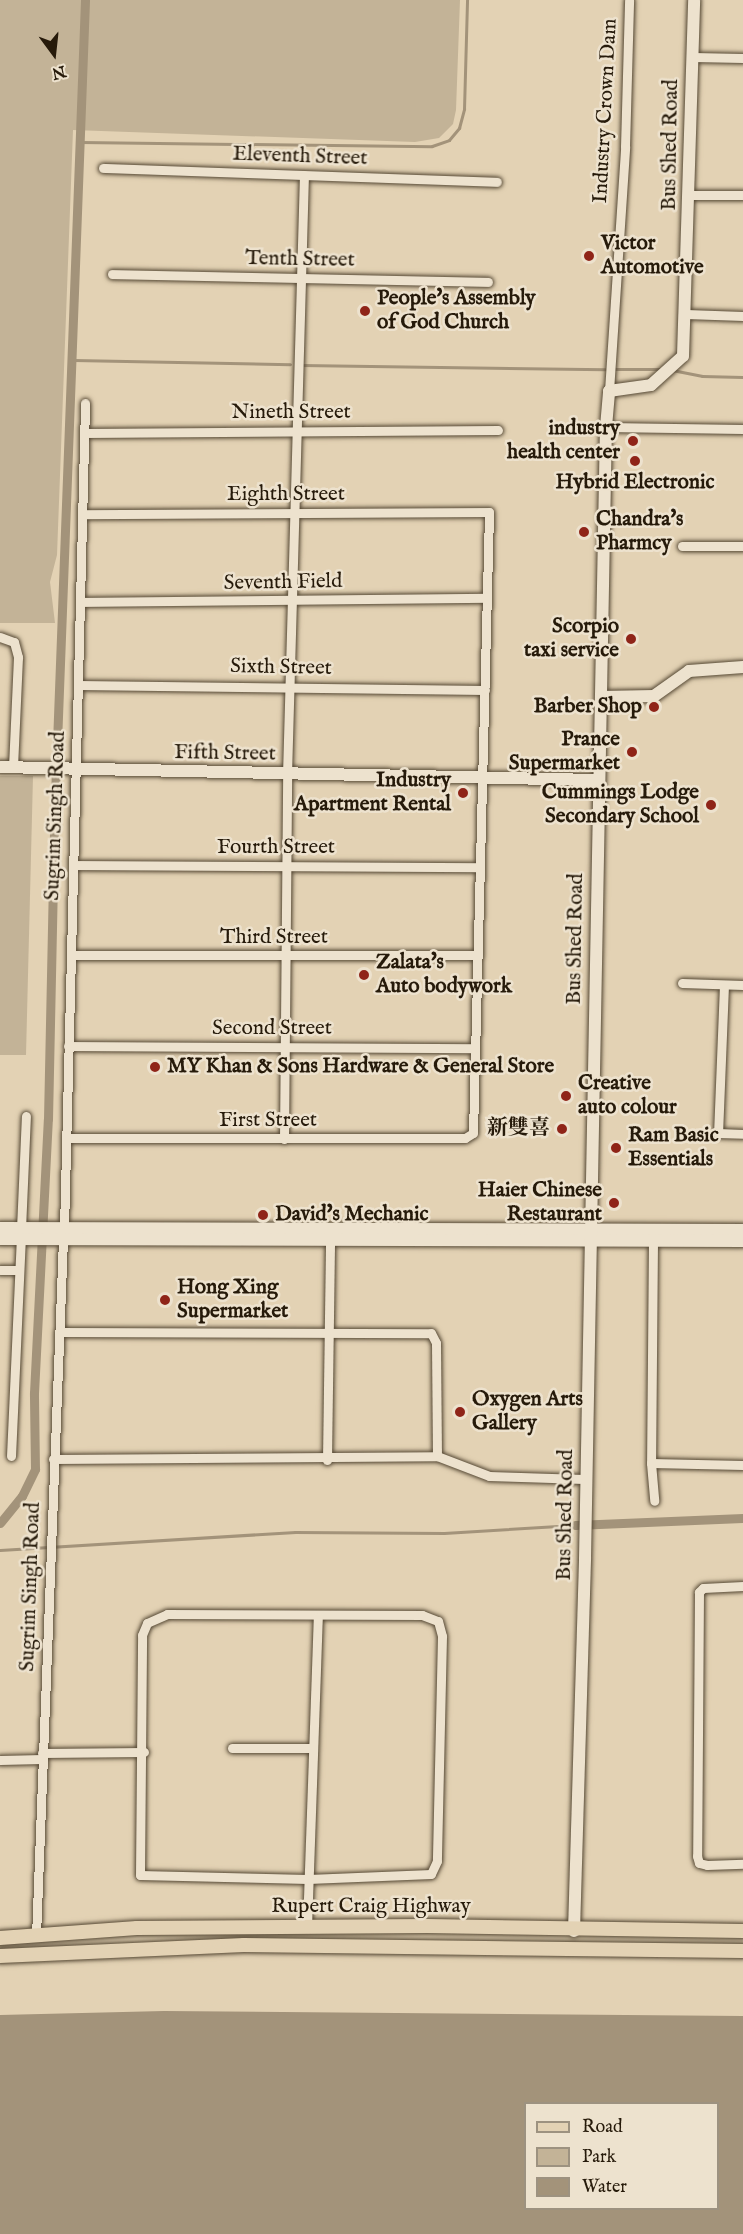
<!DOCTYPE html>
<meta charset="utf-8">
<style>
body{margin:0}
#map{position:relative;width:743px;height:2234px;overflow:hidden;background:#e3d2b4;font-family:"IM FELL English","Noto Serif SC",serif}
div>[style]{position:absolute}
.green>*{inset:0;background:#c3b397}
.water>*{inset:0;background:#a3937a}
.stream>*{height:3px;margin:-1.5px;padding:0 1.5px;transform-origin:1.5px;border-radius:1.5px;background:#a3937a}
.canal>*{height:9px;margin:-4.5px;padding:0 4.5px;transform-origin:4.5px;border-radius:4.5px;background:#a3937a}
.roads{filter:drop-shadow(0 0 2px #554834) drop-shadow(0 0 2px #554834)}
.street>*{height:9px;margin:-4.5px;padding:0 4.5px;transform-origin:4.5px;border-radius:4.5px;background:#ede2ce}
.secondary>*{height:12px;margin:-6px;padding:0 6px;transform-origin:6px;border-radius:6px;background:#ede2ce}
.primary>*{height:14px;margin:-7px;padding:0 7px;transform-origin:7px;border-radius:7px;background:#e3d2b4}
.dots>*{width:16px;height:16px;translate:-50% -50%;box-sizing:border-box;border:3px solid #ede2ce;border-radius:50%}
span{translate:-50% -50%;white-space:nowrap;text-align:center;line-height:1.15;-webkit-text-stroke:5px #ede2ce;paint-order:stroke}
.street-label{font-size:21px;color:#261a0a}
.poi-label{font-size:21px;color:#261a0a;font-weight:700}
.left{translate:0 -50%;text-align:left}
.right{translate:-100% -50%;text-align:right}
.legend{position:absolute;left:524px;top:2102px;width:195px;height:108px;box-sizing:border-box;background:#ede2ce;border:2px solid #9d9280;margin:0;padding:8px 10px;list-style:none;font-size:18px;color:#261a0a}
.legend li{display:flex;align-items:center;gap:12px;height:30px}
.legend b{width:30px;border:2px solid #9d9280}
.north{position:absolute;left:24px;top:24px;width:60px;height:60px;-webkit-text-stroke:4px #ede2ce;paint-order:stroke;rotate:165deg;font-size:16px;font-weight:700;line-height:24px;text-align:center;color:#261a0a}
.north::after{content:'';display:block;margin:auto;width:21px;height:27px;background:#261a0a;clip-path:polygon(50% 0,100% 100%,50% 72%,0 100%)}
</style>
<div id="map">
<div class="green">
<div style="clip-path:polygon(0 0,460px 0,456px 110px,453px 124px,439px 138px,415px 142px,73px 130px,57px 555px,50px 582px,55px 623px,0 623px)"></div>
<div style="clip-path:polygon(0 776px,33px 776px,26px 1055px,0 1055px)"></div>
</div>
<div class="water">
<div style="clip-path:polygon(evenodd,164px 2011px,743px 2016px,743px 2234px,0 2234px,0 2015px,164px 2011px,526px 2104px,718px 2104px,718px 2208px,526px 2208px,526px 2104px)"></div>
</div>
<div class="stream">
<div style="left:80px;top:142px;width:352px;rotate:0.7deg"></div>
<div style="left:432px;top:146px;width:18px;rotate:-19deg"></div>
<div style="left:449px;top:140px;width:16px;rotate:-50deg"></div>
<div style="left:459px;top:128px;width:20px;rotate:-75deg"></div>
<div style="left:464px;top:109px;width:109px;rotate:-88.4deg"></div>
<div style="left:74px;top:360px;width:216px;rotate:1.1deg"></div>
<div style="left:301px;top:365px;width:304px;rotate:0.8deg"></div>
<div style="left:613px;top:369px;width:49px"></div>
<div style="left:672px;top:370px;width:31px;rotate:11deg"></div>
<div style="left:702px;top:376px;width:41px;rotate:1.4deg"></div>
<div style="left:0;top:1550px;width:296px;rotate:-3.5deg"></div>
<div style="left:295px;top:1532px;width:149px;rotate:0.4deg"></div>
<div style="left:444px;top:1533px;width:131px;rotate:-3.5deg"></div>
</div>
<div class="canal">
<div style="left:0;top:1523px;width:35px;rotate:-51deg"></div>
<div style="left:22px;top:1496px;width:30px;rotate:-64deg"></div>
<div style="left:35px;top:1469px;width:76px;rotate:-90.8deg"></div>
<div style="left:34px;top:1393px;width:274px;rotate:-87.1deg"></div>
<div style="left:48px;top:1119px;width:323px;rotate:-88.8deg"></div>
<div style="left:55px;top:796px;width:797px;rotate:-87.84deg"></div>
<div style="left:575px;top:1525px;width:168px;rotate:-2.4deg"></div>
</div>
<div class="roads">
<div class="street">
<div style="left:693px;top:57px;width:50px;rotate:1.1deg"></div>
<div style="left:103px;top:168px;width:394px;rotate:2deg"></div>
<div style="left:690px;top:195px;width:53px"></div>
<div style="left:112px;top:274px;width:376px;rotate:1.2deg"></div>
<div style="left:686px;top:314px;width:57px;rotate:2deg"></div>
<div style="left:609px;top:391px;width:245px;rotate:-86.2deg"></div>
<div style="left:625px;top:147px;width:147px;rotate:-88.4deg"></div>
<div style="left:606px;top:427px;width:137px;rotate:0.8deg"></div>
<div style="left:84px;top:433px;width:414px;rotate:-0.4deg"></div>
<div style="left:682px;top:546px;width:61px"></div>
<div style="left:80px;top:602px;width:406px;rotate:-0.6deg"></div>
<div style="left:0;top:637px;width:15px;rotate:20deg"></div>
<div style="left:14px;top:642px;width:16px;rotate:75deg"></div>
<div style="left:18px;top:657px;width:110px;rotate:92.6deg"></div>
<div style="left:78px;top:685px;width:407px;rotate:0.7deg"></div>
<div style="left:73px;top:865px;width:407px;rotate:0.3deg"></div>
<div style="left:71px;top:955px;width:406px"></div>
<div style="left:682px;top:983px;width:61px;rotate:1.9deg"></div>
<div style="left:724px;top:985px;width:148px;rotate:92.3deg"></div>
<div style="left:718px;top:1133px;width:25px;rotate:2deg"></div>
<div style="left:68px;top:1046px;width:407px;rotate:0.3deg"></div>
<div style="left:66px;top:1138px;width:399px"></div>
<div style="left:465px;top:1138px;width:9px;rotate:-32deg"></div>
<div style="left:473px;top:1133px;width:621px;rotate:-88.52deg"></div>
<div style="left:489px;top:512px;width:407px;rotate:179.7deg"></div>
<div style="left:284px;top:1139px;width:364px;rotate:-89.5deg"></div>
<div style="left:287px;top:775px;width:600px;rotate:-88.38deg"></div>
<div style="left:21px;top:1229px;width:113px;rotate:-87.5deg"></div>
<div style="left:64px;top:1229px;width:826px;rotate:-88.54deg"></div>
<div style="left:653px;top:1241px;width:222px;rotate:90.5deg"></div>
<div style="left:651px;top:1463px;width:38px;rotate:85deg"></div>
<div style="left:0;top:1270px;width:19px"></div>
<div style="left:59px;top:1332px;width:372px;rotate:0.2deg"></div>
<div style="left:431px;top:1333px;width:11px;rotate:63deg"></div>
<div style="left:436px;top:1343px;width:113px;rotate:89.5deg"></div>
<div style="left:11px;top:1456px;width:217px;rotate:-87.4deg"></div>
<div style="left:53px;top:1459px;width:384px;rotate:-0.4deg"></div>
<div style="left:437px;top:1456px;width:56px;rotate:21deg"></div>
<div style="left:489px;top:1476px;width:96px;rotate:1.8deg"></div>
<div style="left:327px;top:1460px;width:221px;rotate:-89.2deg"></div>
<div style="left:651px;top:1463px;width:92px;rotate:1.2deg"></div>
<div style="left:743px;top:1586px;width:40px;rotate:177.1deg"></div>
<div style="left:703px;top:1588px;width:6px;rotate:135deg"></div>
<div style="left:699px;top:1592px;width:264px;rotate:90.4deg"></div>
<div style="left:697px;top:1856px;width:7px;rotate:74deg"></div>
<div style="left:699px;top:1863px;width:8px;rotate:14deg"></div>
<div style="left:707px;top:1865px;width:36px;rotate:-2deg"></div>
<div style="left:167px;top:1614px;width:255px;rotate:0.2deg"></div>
<div style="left:422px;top:1615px;width:17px;rotate:21deg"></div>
<div style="left:438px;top:1621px;width:16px;rotate:75deg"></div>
<div style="left:442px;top:1636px;width:225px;rotate:91.3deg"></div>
<div style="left:437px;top:1861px;width:14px;rotate:115deg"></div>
<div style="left:431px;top:1874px;width:123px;rotate:177.7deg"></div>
<div style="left:308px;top:1879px;width:168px;rotate:-178.6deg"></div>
<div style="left:140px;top:1875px;width:240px;rotate:-89.5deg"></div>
<div style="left:142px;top:1635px;width:13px;rotate:-67deg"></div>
<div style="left:147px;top:1623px;width:22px;rotate:-24deg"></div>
<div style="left:232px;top:1748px;width:81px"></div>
<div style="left:42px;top:1753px;width:102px;rotate:-0.6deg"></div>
<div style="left:0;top:1760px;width:42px;rotate:-1.4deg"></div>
<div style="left:307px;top:1927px;width:310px;rotate:-88deg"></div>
<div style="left:36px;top:1936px;width:698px;rotate:-87.78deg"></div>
</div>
<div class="secondary">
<div style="left:601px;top:697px;width:53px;rotate:-1.1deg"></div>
<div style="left:654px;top:696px;width:43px;rotate:-35.5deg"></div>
<div style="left:689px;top:671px;width:54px;rotate:-4.2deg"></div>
<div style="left:0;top:767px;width:598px;rotate:1.25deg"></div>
<div style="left:0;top:1228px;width:743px;rotate:0.15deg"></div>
<div style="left:0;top:1239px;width:743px;rotate:0.15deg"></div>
<div style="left:574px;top:1931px;width:372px;rotate:-88.3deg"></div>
<div style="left:585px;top:1559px;width:1132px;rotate:-88.94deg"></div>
<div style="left:606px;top:427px;width:36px;rotate:-85deg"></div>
<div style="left:609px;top:391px;width:42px;rotate:-8.1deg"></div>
<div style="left:651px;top:385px;width:43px;rotate:-42.2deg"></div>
<div style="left:683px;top:356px;width:356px;rotate:-88.2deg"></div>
</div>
<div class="primary">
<div style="left:0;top:1938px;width:137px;rotate:-4.2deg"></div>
<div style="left:137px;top:1928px;width:290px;rotate:-0.4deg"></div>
<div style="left:427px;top:1926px;width:316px;rotate:0.9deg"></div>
<div style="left:0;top:1956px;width:244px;rotate:-2.6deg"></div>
<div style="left:244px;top:1945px;width:499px;rotate:0.7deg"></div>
</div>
</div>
<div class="dots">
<div style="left:589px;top:256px;background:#8f2418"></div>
<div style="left:365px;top:311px;background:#8f2418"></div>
<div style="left:633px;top:441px;background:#8f2418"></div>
<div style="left:635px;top:461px;background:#8f2418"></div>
<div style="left:584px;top:532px;background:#8f2418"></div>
<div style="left:631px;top:639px;background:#8f2418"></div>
<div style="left:654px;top:707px;background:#8f2418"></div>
<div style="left:632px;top:752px;background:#8f2418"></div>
<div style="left:463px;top:793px;background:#8f2418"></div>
<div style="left:711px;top:805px;background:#8f2418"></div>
<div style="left:364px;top:975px;background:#8f2418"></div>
<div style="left:155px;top:1067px;background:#8f2418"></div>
<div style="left:566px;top:1096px;background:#8f2418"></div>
<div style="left:562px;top:1129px;background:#8f2418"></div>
<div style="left:616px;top:1148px;background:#8f2418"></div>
<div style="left:614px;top:1203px;background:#8f2418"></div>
<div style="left:263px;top:1215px;background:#8f2418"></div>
<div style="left:165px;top:1300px;background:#8f2418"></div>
<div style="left:460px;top:1412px;background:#8f2418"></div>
</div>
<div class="street-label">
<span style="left:606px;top:111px;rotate:-87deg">Industry Crown Dam</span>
<span style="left:671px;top:145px;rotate:-89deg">Bus Shed Road</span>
<span style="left:300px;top:157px;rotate:2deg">Eleventh Street</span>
<span style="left:300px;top:260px;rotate:1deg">Tenth Street</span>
<span style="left:291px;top:413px">Nineth Street</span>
<span style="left:286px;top:495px">Eighth Street</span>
<span style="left:283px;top:583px;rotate:-1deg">Seventh Field</span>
<span style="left:281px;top:668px;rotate:1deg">Sixth Street</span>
<span style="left:225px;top:754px;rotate:1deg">Fifth Street</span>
<span style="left:56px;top:816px;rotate:-88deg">Sugrim Singh Road</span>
<span style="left:276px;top:848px">Fourth Street</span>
<span style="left:274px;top:938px">Third Street</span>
<span style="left:576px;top:939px;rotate:-89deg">Bus Shed Road</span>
<span style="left:272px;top:1029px">Second Street</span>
<span style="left:268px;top:1121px">First Street</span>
<span style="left:566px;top:1515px;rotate:-89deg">Bus Shed Road</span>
<span style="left:31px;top:1587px;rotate:-88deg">Sugrim Singh Road</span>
<span style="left:371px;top:1907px">Rupert Craig Highway</span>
</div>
<div class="poi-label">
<span class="left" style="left:601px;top:256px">Victor<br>Automotive</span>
<span class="left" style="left:377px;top:311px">People's Assembly<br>of God Church</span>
<span class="right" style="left:620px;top:441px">industry<br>health center</span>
<span style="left:635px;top:483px">Hybrid Electronic</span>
<span class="left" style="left:596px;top:532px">Chandra's<br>Pharmcy</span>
<span class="right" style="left:619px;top:639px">Scorpio<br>taxi service</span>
<span class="right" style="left:642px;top:707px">Barber Shop</span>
<span class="right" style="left:620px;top:752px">Prance<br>Supermarket</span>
<span class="right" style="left:451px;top:793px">Industry<br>Apartment Rental</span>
<span class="right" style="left:699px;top:805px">Cummings Lodge<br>Secondary School</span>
<span class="left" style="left:376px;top:975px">Zalata's<br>Auto bodywork</span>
<span class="left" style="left:167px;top:1067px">MY Khan &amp; Sons Hardware &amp; General Store</span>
<span class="left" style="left:578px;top:1096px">Creative<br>auto colour</span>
<span class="right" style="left:550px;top:1129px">新雙喜</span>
<span class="left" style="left:628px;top:1148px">Ram Basic<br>Essentials</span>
<span class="right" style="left:602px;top:1203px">Haier Chinese<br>Restaurant</span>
<span class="left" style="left:275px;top:1215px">David's Mechanic</span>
<span class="left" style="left:177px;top:1300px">Hong Xing<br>Supermarket</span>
<span class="left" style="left:472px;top:1412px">Oxygen Arts<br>Gallery</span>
</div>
<ul class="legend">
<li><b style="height:8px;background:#e3d2b4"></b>Road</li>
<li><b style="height:16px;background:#c3b397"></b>Park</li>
<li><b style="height:16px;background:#a3937a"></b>Water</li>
</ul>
<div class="north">N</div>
</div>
